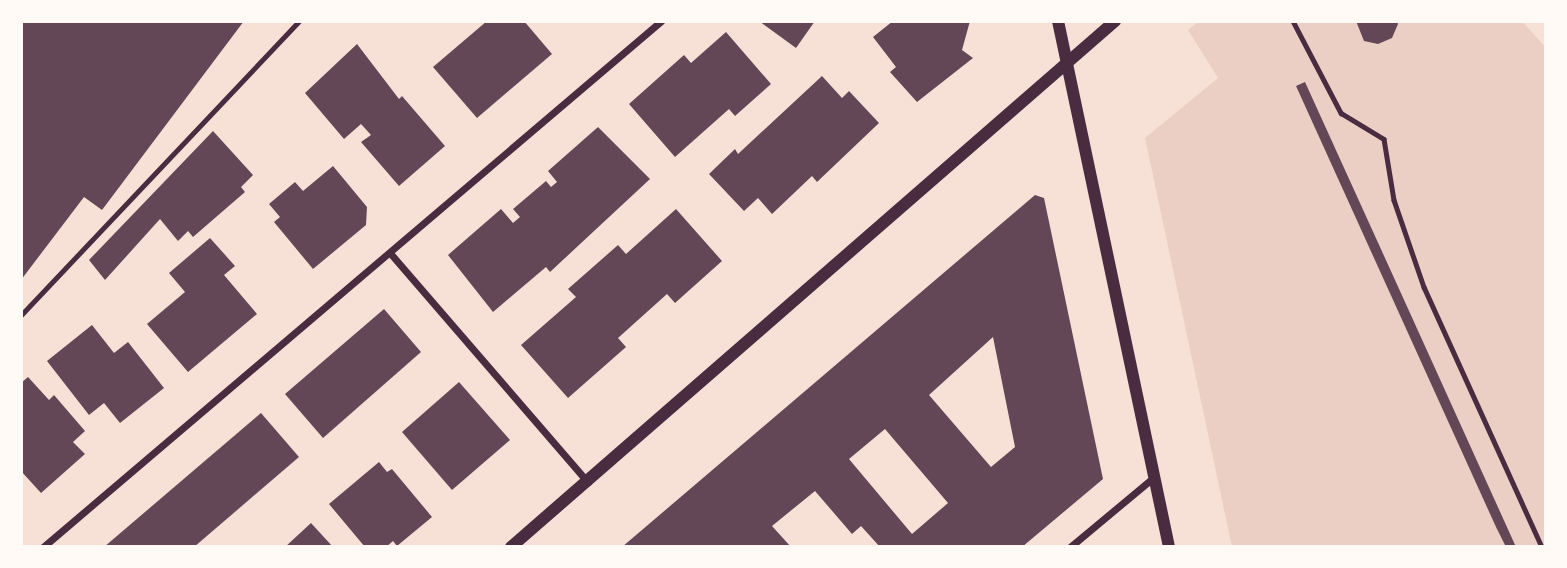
<!DOCTYPE html>
<style>
body{margin:0}
#map{position:relative;width:1567px;height:568px;overflow:hidden;background:#f7e1d7;font-family:"Titillium Web",sans-serif}
div>[style]{position:absolute}
.green>*{inset:0;background:#ebcfc5}
.building>*{inset:0;background:#644757}
.path>*{height:4.5px;margin:-2.25px;padding:0 2.25px;transform-origin:2.25px;border-radius:2.25px;background:#4a2c40}
.service>*{height:5px;margin:-2.5px;padding:0 2.5px;transform-origin:2.5px;border-radius:2.5px;background:#4a2c40}
.minor>*{height:7px;margin:-3.5px;padding:0 3.5px;transform-origin:3.5px;border-radius:3.5px;background:#4a2c40}
.tertiary>*{height:12px;margin:-6px;padding:0 6px;transform-origin:6px;border-radius:6px;background:#4a2c40}
span{translate:-50% -50%;white-space:nowrap;text-align:center;line-height:1.15;-webkit-text-stroke:7px #fffaf5;paint-order:stroke}
.frame{position:absolute;inset:0;border:23px solid #fffaf5;pointer-events:none}
</style>
<div id="map">
<div class="green">
<div style="clip-path:polygon(1199px 21px,1522px 21px,1546px 48px,1546px 547px,1232px 547px,1145px 138px,1218px 78px,1188px 30px)"></div>
</div>
<div class="building">
<div style="clip-path:polygon(21px 21px,244px 21px,102px 210px,84px 197px,21px 280px)"></div>
<div style="clip-path:polygon(487px 21px,524px 21px,552px 54px,477px 118px,433px 67px)"></div>
<div style="clip-path:polygon(759px 21px,815px 21px,796px 48px)"></div>
<div style="clip-path:polygon(893px 21px,970px 21px,962px 50px,973px 58px,917px 102px,890px 72px,896px 67px,873px 37px)"></div>
<div style="clip-path:polygon(1356px 21px,1397px 21px,1398px 24px,1392px 38px,1378px 44px,1364px 41px)"></div>
<div style="clip-path:polygon(726px 32px,771px 84px,735px 116px,729px 109px,675px 157px,629px 104px,684px 55px,691px 63px)"></div>
<div style="clip-path:polygon(357px 44px,399px 99px,402px 96px,445px 146px,399px 186px,361px 142px,371px 135px,361px 124px,344px 139px,305px 93px)"></div>
<div style="clip-path:polygon(822px 76px,842px 98px,849px 91px,879px 123px,817px 182px,812px 176px,772px 214px,758px 198px,744px 211px,709px 174px,735px 149px,738px 154px)"></div>
<div style="clip-path:polygon(1305px 82px,1400px 291px,1516px 547px,1506px 547px,1496px 527px,1296px 86px)"></div>
<div style="clip-path:polygon(598px 127px,650px 179px,550px 272px,546px 267px,493px 312px,448px 255px,501px 209px,513px 223px,520px 217px,513px 209px,546px 181px,551px 187px,557px 182px,548px 171px)"></div>
<div style="clip-path:polygon(213px 131px,253px 175px,241px 187px,245px 192px,193px 237px,188px 231px,178px 241px,160px 219px,105px 280px,89px 260px)"></div>
<div style="clip-path:polygon(333px 166px,367px 207px,366px 225px,313px 269px,274px 222px,280px 217px,269px 204px,295px 182px,303px 191px)"></div>
<div style="clip-path:polygon(evenodd,1035px 195px,1044px 198px,1103px 479px,1022px 547px,880px 547px,861px 526px,852px 534px,815px 491px,772px 526px,791px 547px,622px 547px,1035px 195px,993px 337px,1015px 447px,991px 467px,929px 395px,993px 337px,1035px 195px,885px 429px,948px 503px,912px 534px,849px 459px,885px 429px)"></div>
<div style="clip-path:polygon(676px 209px,722px 261px,675px 303px,667px 294px,618px 338px,626px 347px,568px 398px,521px 345px,576px 297px,568px 289px,618px 245px,626px 254px)"></div>
<div style="clip-path:polygon(210px 238px,235px 266px,224px 275px,257px 314px,188px 372px,147px 324px,185px 292px,169px 273px)"></div>
<div style="clip-path:polygon(384px 309px,421px 352px,323px 438px,285px 394px)"></div>
<div style="clip-path:polygon(92px 325px,114px 353px,128px 342px,164px 388px,120px 423px,104px 403px,89px 415px,47px 361px)"></div>
<div style="clip-path:polygon(28px 377px,49px 400px,54px 395px,85px 431px,73px 442px,85px 454px,41px 493px,21px 471px,21px 383px)"></div>
<div style="clip-path:polygon(459px 382px,510px 440px,452px 490px,402px 432px)"></div>
<div style="clip-path:polygon(261px 413px,299px 457px,194px 547px,104px 547px)"></div>
<div style="clip-path:polygon(379px 462px,387px 472px,392px 469px,432px 517px,397px 546px,393px 541px,386px 547px,365px 547px,329px 504px)"></div>
<div style="clip-path:polygon(311px 523px,333px 547px,285px 547px)"></div>
</div>
<div class="path">
<div style="left:1293px;top:21px;width:104px;rotate:62.4deg"></div>
<div style="left:1341px;top:113px;width:50px;rotate:31.2deg"></div>
<div style="left:1384px;top:139px;width:62px;rotate:80.7deg"></div>
<div style="left:1394px;top:200px;width:92px;rotate:71deg"></div>
<div style="left:1424px;top:287px;width:286px;rotate:65.6deg"></div>
</div>
<div class="service">
<div style="left:21px;top:315px;width:405px;rotate:-46.6deg"></div>
</div>
<div class="minor">
<div style="left:390px;top:253px;width:303px;rotate:49.2deg"></div>
<div style="left:43px;top:547px;width:812px;rotate:-40.4deg"></div>
<div style="left:1070px;top:547px;width:109px;rotate:-39.8deg"></div>
</div>
<div class="tertiary">
<div style="left:1058px;top:21px;width:538px;rotate:78.08deg"></div>
<div style="left:511px;top:547px;width:801px;rotate:-41.05deg"></div>
</div>
<div class="frame"></div>
</div>
